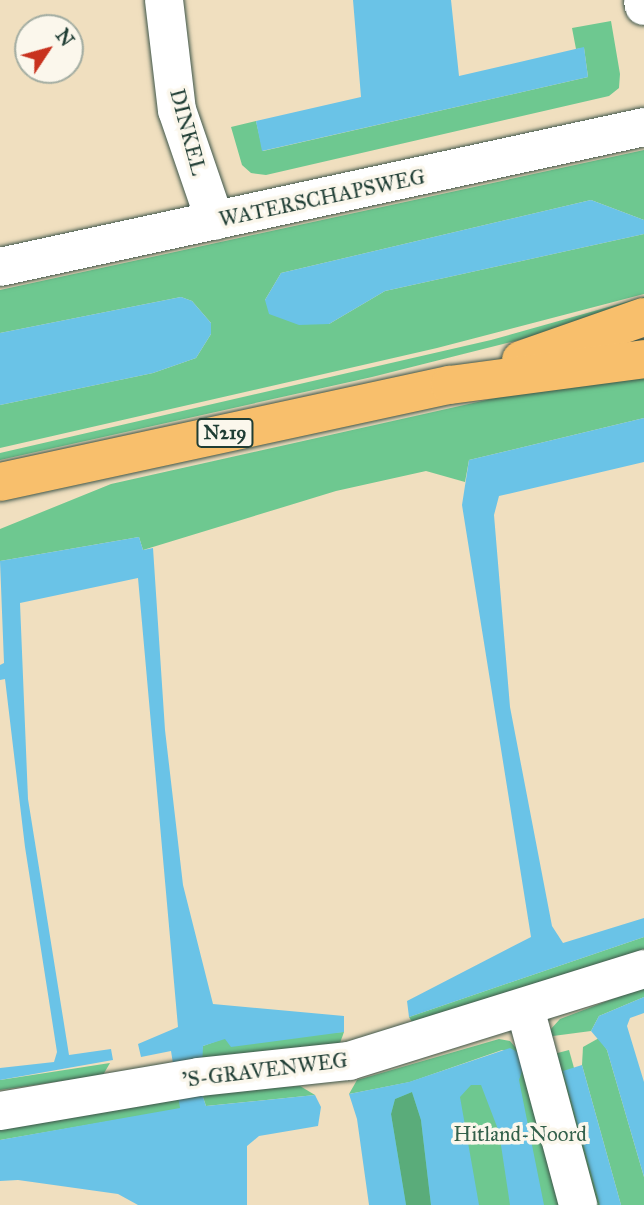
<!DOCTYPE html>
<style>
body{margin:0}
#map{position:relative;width:644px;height:1205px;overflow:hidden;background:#f0dfbf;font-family:"IM FELL Great Primer",serif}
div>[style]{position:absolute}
.green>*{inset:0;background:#6ec890}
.forest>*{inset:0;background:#5aac7a}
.water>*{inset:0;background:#6ac3e7}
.roads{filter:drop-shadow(0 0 2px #3e5549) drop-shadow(0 0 2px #3e5549)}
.street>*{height:38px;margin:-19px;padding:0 19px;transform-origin:19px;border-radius:19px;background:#fff}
.primary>*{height:38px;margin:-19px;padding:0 19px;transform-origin:19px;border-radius:19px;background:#f8bf6c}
span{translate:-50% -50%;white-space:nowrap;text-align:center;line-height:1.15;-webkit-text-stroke:7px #fbf7ec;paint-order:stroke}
.shield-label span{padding:2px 5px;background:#fbf7ec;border:2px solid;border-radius:5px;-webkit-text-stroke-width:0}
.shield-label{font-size:19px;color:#1f3d34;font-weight:700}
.street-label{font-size:21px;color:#1f3d34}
.park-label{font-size:21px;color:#33604b}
.north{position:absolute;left:14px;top:14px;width:70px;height:70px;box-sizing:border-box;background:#fbf7ec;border:2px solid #a3ada2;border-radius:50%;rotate:54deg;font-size:19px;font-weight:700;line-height:28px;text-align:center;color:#1f3d34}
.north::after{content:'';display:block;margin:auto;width:24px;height:32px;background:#c8321e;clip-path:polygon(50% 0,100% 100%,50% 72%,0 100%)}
</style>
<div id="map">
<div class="green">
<div style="clip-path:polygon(611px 21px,620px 74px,619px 88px,609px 96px,266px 175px,251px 173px,242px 165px,231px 127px,256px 121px,263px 151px,588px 77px,584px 48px,576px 49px,572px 28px)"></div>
<div style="clip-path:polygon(644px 150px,644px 220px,591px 200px,281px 273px,265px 300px,329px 324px,385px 291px,644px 234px,644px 294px,437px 348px,0 448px,0 405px,153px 373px,196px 358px,211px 334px,211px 323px,192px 301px,181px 297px,0 333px,0 290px)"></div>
<div style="clip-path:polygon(644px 297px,644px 306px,582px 324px,372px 377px,0 460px,0 453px,491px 340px)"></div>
<div style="clip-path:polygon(644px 376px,644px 418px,469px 460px,465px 482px,426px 471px,336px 491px,143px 550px,139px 537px,0 561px,0 529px,111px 484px,522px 392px)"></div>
<div style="clip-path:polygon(644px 937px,644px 949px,623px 957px,415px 1027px,409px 1017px)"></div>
<div style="clip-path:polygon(644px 987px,644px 997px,599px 1016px,591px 1031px,553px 1036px,553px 1044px,550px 1030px,560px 1019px)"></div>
<div style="clip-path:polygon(344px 1032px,340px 1043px,200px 1060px,203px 1046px,225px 1038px)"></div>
<div style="clip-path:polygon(599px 1038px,607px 1050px,644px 1177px,644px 1205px,621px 1205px,582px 1065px,583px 1047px)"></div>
<div style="clip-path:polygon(499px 1039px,510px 1041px,521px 1054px,502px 1050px,410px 1082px,349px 1094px,357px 1080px)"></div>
<div style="clip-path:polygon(569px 1050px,612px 1205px,382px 1205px,368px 1103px)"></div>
<div style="clip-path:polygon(110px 1063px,103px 1075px,0 1090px,0 1080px)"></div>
<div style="clip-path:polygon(300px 1086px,315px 1095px,206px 1106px,201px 1091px)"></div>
<div style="clip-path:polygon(185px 1093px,180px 1109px,0 1140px,0 1127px)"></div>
</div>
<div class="forest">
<div style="clip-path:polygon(412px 1092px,421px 1120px,431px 1205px,406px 1205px,391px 1114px,395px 1099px)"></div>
</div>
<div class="water">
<div style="clip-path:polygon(353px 0,451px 0,459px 76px,584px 47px,588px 77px,262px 151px,256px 121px,361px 97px)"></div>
<div style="clip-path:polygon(591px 200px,644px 220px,644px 234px,385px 291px,329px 324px,299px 325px,269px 314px,265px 300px,281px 273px)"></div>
<div style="clip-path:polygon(181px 297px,192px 301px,211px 323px,211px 334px,196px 358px,153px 373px,0 405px,0 333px)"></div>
<div style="clip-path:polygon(644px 418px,644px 462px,499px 496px,494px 515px,510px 707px,552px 926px,563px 943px,644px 918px,644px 937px,409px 1017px,407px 1001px,531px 937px,462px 505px,469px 460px)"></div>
<div style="clip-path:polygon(139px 537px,143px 550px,153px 548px,165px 730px,183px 885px,213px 1004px,344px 1016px,344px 1032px,231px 1047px,225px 1039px,203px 1046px,201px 1091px,206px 1106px,315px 1095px,321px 1107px,318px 1126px,259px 1136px,247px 1146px,247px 1205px,138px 1205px,118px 1194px,18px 1180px,0 1181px,0 1140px,180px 1108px,171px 1051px,141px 1057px,138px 1044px,178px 1027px,138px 578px,20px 603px,28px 799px,69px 1055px,111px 1049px,113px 1060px,0 1080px,0 1068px,54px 1062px,57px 1052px,25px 847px,5px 679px,0 680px,0 665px,4px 663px,0 561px)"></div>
<div style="clip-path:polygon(644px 997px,644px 1013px,630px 1018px,627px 1026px,644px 1082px,644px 1177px,607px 1050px,591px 1031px,599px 1016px)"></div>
<div style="clip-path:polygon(510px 1048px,521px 1054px,524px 1065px,519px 1080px,544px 1205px,510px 1205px,499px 1132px,481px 1085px,471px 1085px,460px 1097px,479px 1205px,431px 1205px,421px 1120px,412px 1092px,395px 1099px,391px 1114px,406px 1205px,369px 1205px,357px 1119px,349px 1094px,409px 1082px)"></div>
<div style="clip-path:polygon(582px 1065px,621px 1205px,600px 1205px,563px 1071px)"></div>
</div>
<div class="roads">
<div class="street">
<div style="left:164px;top:0;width:111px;rotate:83.3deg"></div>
<div style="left:177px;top:110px;width:117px;rotate:71.1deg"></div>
<div style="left:643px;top:0;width:6px;rotate:81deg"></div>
<div style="left:0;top:267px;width:659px;rotate:-12.26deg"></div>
<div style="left:525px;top:1008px;width:204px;rotate:74.9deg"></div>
<div style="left:0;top:1111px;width:202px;rotate:-9.7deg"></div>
<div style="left:199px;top:1077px;width:151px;rotate:-6.1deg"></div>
<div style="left:349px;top:1061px;width:309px;rotate:-17.3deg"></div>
</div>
<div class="primary">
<div style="left:521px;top:360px;width:130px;rotate:-19.3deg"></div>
<div style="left:0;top:482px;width:460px;rotate:-12.2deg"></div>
<div style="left:450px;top:385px;width:196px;rotate:-7.6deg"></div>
</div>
</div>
<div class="shield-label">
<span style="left:225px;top:433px">N219</span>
</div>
<div class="street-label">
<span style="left:188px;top:132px;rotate:75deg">DINKEL</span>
<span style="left:322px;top:198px;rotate:-12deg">WATERSCHAPSWEG</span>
<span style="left:265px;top:1070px;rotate:-7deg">'S-GRAVENWEG</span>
</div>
<div class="park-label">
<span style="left:520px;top:1134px">Hitland-Noord</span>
</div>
<div class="north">N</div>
</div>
